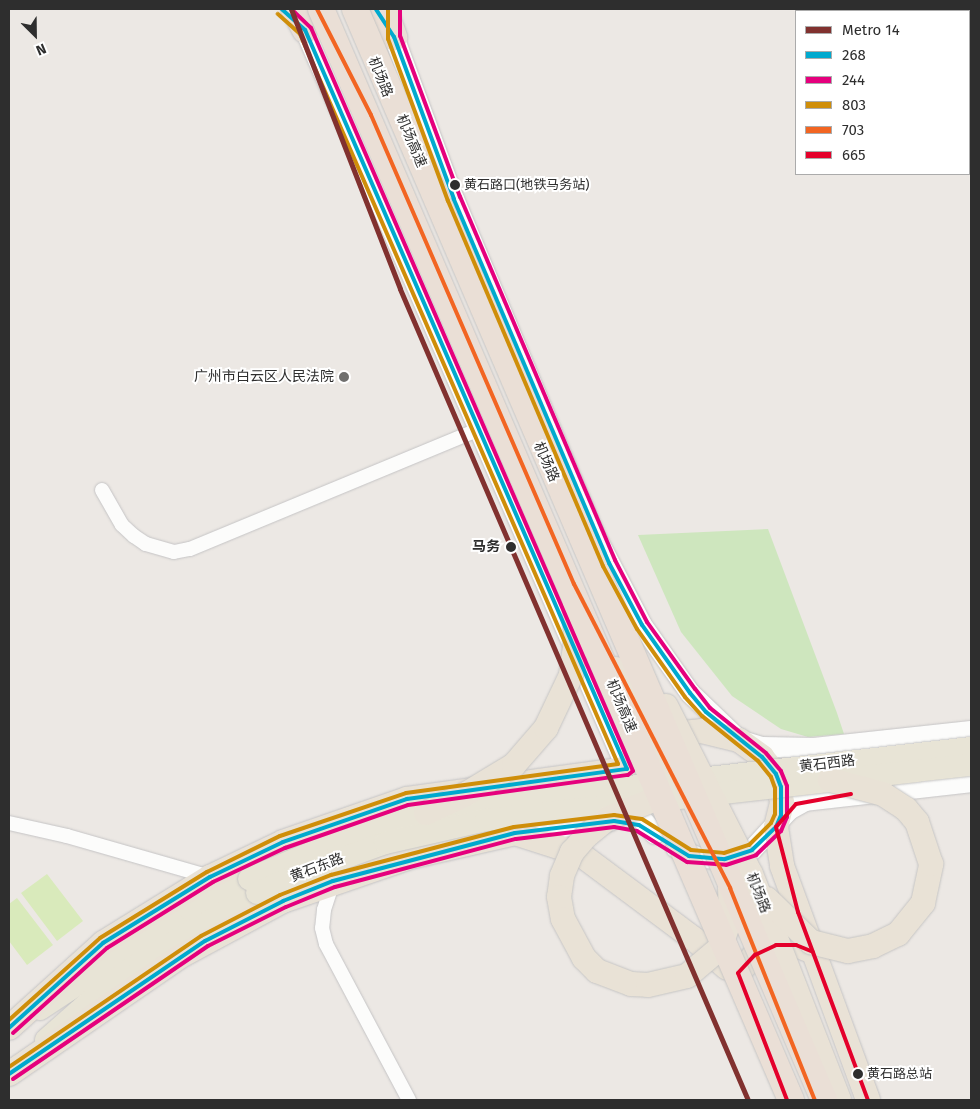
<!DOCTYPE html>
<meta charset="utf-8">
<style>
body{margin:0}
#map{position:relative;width:980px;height:1109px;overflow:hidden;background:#ece8e4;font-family:"Fira Sans","Noto Sans SC",sans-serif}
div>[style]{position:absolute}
.green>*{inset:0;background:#cee6be}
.pitch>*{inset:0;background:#d9eabb}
.roads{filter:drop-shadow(0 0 1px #c5c4c5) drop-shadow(0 0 1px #c5c4c5)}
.minor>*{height:14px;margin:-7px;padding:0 7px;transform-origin:7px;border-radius:7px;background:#fcfcfb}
.secondary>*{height:20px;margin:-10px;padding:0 10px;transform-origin:10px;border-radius:10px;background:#fcfcfb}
.primary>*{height:22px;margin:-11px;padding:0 11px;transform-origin:11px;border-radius:11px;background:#e8e4d6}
.trunk>*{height:24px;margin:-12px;padding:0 12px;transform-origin:12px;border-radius:12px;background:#e9e2d6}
.motorway>*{height:26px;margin:-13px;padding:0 13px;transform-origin:13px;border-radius:13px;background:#eadfd6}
.bridges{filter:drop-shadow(0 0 1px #c6c5c4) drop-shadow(0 0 1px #c6c5c4)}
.primary-bridge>*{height:22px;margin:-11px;padding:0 11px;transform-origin:11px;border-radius:11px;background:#e8e4d6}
.trunk-bridge>*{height:24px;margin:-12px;padding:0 12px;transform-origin:12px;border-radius:12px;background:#e9e2d6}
.motorway-bridge>*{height:26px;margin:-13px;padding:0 13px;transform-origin:13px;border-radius:13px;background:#eadfd6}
.bus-1>*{height:4px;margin:-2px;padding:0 2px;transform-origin:2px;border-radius:2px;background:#00a9ce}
.bus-2>*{height:4px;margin:-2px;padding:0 2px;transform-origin:2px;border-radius:2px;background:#e5007d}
.bus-3>*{height:4px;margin:-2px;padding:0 2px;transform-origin:2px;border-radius:2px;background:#cf8e09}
.bus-4>*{height:4px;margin:-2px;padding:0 2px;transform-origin:2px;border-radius:2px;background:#f26522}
.bus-5>*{height:4px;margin:-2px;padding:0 2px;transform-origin:2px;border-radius:2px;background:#e4002b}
.metro-1>*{height:5px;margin:-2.5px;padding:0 2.5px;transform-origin:2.5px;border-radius:2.5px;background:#81312f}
.dots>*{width:14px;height:14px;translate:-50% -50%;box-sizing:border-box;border:2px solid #fff;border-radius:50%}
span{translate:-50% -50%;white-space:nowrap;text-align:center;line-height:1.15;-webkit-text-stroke:4px #fff;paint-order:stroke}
.bus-label{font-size:13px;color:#2e2e2e}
.left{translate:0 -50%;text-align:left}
.street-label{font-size:14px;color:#2e2e2e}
.poi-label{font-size:14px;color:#2e2e2e}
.right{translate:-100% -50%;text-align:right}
.stop-label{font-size:14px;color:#2e2e2e;font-weight:700}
.frame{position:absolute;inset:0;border:10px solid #2e2e2e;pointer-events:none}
.legend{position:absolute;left:795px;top:10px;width:175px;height:165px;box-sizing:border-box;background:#fff;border:1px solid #ababab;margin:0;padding:6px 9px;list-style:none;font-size:15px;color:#2e2e2e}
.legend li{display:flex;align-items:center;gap:10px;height:25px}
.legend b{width:25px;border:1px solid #ababab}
.north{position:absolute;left:10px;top:10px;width:50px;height:50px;-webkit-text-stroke:4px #fff;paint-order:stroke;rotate:157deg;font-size:14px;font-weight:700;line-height:20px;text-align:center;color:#2e2e2e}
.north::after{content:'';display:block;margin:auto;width:18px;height:22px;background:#2e2e2e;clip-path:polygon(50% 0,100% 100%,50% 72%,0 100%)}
</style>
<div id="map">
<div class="green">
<div style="clip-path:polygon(768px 529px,837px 713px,844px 734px,808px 737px,781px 729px,732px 696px,681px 632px,638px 535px)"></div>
</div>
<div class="pitch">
<div style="clip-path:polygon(47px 874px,83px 921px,57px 941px,21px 893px)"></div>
<div style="clip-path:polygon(17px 898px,53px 945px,27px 965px,9px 941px,9px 904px)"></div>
</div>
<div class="roads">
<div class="minor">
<div style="left:102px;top:490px;width:40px;rotate:60.3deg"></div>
<div style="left:122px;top:525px;width:16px;rotate:43deg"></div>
<div style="left:134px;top:536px;width:14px;rotate:34deg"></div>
<div style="left:146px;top:544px;width:29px;rotate:16deg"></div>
<div style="left:174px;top:552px;width:16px;rotate:-11deg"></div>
<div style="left:190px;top:549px;width:312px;rotate:-22.5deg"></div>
<div style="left:9px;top:823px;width:59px;rotate:12.6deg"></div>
<div style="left:67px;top:836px;width:149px;rotate:16deg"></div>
<div style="left:333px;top:882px;width:29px;rotate:108deg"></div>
<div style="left:324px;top:910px;width:18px;rotate:96deg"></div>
<div style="left:322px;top:928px;width:16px;rotate:76deg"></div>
<div style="left:326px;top:944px;width:177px;rotate:62deg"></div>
</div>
<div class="secondary">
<div style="left:302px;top:17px;width:13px;rotate:77deg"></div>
<div style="left:305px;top:30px;width:806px;rotate:66.46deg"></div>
<div style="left:627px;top:769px;width:40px;rotate:81.5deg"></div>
<div style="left:633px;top:809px;width:33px;rotate:49deg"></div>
<div style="left:387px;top:26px;width:13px;rotate:58deg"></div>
<div style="left:394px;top:37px;width:173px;rotate:69.7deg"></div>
<div style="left:454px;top:199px;width:367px;rotate:67.2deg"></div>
<div style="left:596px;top:537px;width:99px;rotate:62.4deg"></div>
<div style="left:642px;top:625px;width:83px;rotate:54.8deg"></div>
<div style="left:690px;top:693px;width:68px;rotate:43.8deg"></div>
<div style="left:739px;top:740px;width:24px;rotate:17deg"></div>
<div style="left:762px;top:747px;width:52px;rotate:1.1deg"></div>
<div style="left:814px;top:748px;width:158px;rotate:-6.2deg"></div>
<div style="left:515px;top:833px;width:96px;rotate:-7.2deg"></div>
<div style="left:676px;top:848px;width:25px;rotate:23deg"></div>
<div style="left:699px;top:858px;width:26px;rotate:2deg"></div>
<div style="left:725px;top:859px;width:28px;rotate:-18deg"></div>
<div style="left:752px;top:850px;width:54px;rotate:-47.2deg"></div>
<div style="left:789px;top:810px;width:18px;rotate:-29deg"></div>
<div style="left:805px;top:801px;width:167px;rotate:-6.5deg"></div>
</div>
<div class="primary">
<div style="left:40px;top:1009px;width:180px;rotate:-33.4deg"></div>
<div style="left:190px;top:910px;width:67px;rotate:-27.7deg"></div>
<div style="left:46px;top:1040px;width:81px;rotate:-41.5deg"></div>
<div style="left:107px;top:986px;width:41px;rotate:-36deg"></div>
<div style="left:140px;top:962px;width:136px;rotate:-30.5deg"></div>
</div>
<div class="trunk">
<div style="left:738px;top:973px;width:25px;rotate:-47deg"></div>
<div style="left:755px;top:955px;width:23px;rotate:-25deg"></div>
<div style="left:776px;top:945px;width:20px"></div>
<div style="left:796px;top:945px;width:18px;rotate:22deg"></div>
<div style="left:9px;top:1028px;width:127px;rotate:-42.1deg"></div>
<div style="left:103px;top:943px;width:126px;rotate:-31.7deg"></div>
<div style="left:210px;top:877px;width:81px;rotate:-25.6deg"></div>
<div style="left:283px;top:842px;width:131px;rotate:-19.1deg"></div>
<div style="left:407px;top:799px;width:222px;rotate:-7.8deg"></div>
<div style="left:627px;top:769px;width:20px;rotate:-66deg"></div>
<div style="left:635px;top:751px;width:14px;rotate:-30deg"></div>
<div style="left:647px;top:744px;width:28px;rotate:-21deg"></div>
<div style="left:673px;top:734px;width:29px;rotate:-6deg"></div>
<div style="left:702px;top:731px;width:38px;rotate:14deg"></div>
<div style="left:739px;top:740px;width:29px;rotate:36deg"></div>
<div style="left:762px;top:757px;width:22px;rotate:51deg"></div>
<div style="left:776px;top:774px;width:30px;rotate:78deg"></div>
<div style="left:782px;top:803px;width:25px;rotate:104deg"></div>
<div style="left:776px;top:827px;width:39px;rotate:81deg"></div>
<div style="left:782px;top:866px;width:249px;rotate:69.8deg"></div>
<div style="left:9px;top:1074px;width:206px;rotate:-34.5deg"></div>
<div style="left:179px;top:957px;width:118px;rotate:-28.3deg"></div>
<div style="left:283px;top:901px;width:139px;rotate:-19deg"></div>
<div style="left:414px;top:856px;width:104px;rotate:-12.8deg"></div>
<div style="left:515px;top:833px;width:68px;rotate:17.9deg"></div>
<div style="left:580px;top:854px;width:142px;rotate:36.7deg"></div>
<div style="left:694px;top:939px;width:44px;rotate:41.3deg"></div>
</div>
<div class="motorway">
<div style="left:294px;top:9px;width:24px;rotate:62deg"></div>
<div style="left:384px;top:9px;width:30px;rotate:70deg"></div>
</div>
</div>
<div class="bridges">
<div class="primary-bridge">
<div style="left:249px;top:879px;width:95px;rotate:-23deg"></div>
<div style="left:336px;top:842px;width:95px;rotate:-17.9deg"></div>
<div style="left:426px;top:813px;width:38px;rotate:-11deg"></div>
<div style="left:463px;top:806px;width:511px;rotate:-6.51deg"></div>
<div style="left:257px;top:893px;width:44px;rotate:-24.2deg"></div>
<div style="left:297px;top:875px;width:94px;rotate:-20deg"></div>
<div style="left:385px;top:843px;width:104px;rotate:-12.8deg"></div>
<div style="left:486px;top:820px;width:488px;rotate:-6.5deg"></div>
</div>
<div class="trunk-bridge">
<div style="left:616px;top:669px;width:107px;rotate:60.8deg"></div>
<div style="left:666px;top:706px;width:188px;rotate:63.2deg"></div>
<div style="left:751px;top:874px;width:243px;rotate:68.7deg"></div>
<div style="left:653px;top:800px;width:50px;rotate:157.6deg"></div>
<div style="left:607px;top:819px;width:26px;rotate:141deg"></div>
<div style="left:587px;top:835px;width:23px;rotate:131deg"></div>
<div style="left:572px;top:852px;width:26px;rotate:113deg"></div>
<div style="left:562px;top:876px;width:21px;rotate:98deg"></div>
<div style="left:559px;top:897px;width:22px;rotate:80deg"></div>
<div style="left:563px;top:919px;width:44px;rotate:61.7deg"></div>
<div style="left:584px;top:958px;width:18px;rotate:45deg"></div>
<div style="left:597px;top:971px;width:36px;rotate:21deg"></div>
<div style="left:631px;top:984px;width:17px;rotate:3deg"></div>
<div style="left:648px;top:985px;width:40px;rotate:-13deg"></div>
<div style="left:687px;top:976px;width:43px;rotate:-40.3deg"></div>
<div style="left:720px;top:948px;width:34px;rotate:-71deg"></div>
<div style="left:731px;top:916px;width:28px;rotate:-92deg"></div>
<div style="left:426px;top:813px;width:44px;rotate:-25.4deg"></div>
<div style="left:466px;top:794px;width:56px;rotate:-31.1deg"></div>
<div style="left:514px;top:765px;width:49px;rotate:-49.1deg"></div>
<div style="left:546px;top:728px;width:59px;rotate:-64.7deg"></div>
<div style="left:571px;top:675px;width:34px;rotate:-82deg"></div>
<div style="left:576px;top:641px;width:38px;rotate:-92deg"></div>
<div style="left:767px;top:899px;width:62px;rotate:44.3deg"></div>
<div style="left:811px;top:942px;width:38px;rotate:14deg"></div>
<div style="left:848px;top:951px;width:25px;rotate:-11deg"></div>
<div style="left:873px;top:946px;width:28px;rotate:-26deg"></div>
<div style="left:898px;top:934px;width:40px;rotate:-51deg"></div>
<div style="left:923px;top:903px;width:40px;rotate:-78deg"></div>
<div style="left:931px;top:864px;width:44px;rotate:-108.4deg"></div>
<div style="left:917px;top:822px;width:17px;rotate:-130deg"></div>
<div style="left:906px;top:809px;width:27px;rotate:-147deg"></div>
<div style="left:883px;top:794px;width:55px;rotate:-165.2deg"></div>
</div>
<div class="motorway-bridge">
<div style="left:321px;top:9px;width:1188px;rotate:66.69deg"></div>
<div style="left:355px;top:9px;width:1188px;rotate:66.74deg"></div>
</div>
</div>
<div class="bus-1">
<div style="left:9px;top:1028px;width:127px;rotate:-42.1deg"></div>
<div style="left:103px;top:943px;width:126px;rotate:-31.7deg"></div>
<div style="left:210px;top:877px;width:81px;rotate:-25.6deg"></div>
<div style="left:283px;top:842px;width:131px;rotate:-19.1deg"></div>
<div style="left:407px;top:799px;width:222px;rotate:-7.8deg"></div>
<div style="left:627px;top:769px;width:806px;rotate:-113.54deg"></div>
<div style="left:305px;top:30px;width:31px;rotate:-138deg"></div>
<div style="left:9px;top:1074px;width:237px;rotate:-34.2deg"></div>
<div style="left:205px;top:941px;width:88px;rotate:-27.1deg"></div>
<div style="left:283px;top:901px;width:54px;rotate:-21.8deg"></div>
<div style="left:333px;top:881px;width:188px;rotate:-14.8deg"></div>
<div style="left:515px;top:833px;width:100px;rotate:-6.9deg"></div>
<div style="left:614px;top:821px;width:25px;rotate:9deg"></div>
<div style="left:639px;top:825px;width:59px;rotate:31.8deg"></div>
<div style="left:689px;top:856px;width:36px;rotate:5deg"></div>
<div style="left:725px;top:859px;width:28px;rotate:-18deg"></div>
<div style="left:752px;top:850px;width:33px;rotate:-44deg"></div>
<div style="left:776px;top:827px;width:13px;rotate:-67deg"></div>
<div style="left:781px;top:815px;width:28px;rotate:-90deg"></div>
<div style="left:781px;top:787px;width:14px;rotate:-111deg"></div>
<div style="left:776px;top:774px;width:22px;rotate:-129deg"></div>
<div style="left:762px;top:757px;width:72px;rotate:-141.2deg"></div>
<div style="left:706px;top:712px;width:25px;rotate:-130deg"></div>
<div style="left:690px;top:693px;width:83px;rotate:-125.2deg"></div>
<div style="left:642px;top:625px;width:70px;rotate:-118deg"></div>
<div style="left:609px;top:563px;width:396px;rotate:-113.1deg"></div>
<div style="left:454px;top:199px;width:173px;rotate:-110.3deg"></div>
<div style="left:394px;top:37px;width:33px;rotate:-123deg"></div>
</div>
<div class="bus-2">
<div style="left:13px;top:1033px;width:127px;rotate:-42.1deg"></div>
<div style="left:107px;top:948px;width:125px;rotate:-31.9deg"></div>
<div style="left:213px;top:882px;width:80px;rotate:-25.3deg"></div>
<div style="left:285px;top:848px;width:130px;rotate:-19.3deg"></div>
<div style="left:408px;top:805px;width:222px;rotate:-7.8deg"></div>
<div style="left:628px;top:775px;width:6px;rotate:-39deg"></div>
<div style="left:633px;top:771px;width:810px;rotate:-113.43deg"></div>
<div style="left:311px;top:28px;width:28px;rotate:-136deg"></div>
<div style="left:13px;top:1079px;width:236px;rotate:-34.3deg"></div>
<div style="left:208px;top:946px;width:87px;rotate:-26.6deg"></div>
<div style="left:286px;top:907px;width:53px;rotate:-22.2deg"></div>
<div style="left:335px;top:887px;width:187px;rotate:-14.9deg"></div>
<div style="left:516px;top:839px;width:99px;rotate:-7deg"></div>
<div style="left:614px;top:827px;width:23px;rotate:10deg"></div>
<div style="left:637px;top:831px;width:59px;rotate:31.8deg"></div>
<div style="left:687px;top:862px;width:39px;rotate:4deg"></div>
<div style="left:726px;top:865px;width:32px;rotate:-18deg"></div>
<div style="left:756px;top:855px;width:35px;rotate:-44deg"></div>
<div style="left:781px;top:831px;width:15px;rotate:-67deg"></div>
<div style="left:787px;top:817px;width:31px;rotate:-90deg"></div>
<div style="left:787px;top:786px;width:16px;rotate:-112deg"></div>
<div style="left:781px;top:771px;width:23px;rotate:-130deg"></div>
<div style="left:766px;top:753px;width:72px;rotate:-141.2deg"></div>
<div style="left:710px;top:708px;width:24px;rotate:-128deg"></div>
<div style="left:695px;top:689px;width:82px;rotate:-125.6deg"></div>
<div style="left:647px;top:622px;width:70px;rotate:-117.3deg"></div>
<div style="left:615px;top:560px;width:395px;rotate:-113.1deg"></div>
<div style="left:460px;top:197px;width:172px;rotate:-110.4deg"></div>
<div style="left:400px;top:36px;width:27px;rotate:-90deg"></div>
</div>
<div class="bus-3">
<div style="left:9px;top:1020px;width:122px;rotate:-42deg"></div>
<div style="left:100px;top:938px;width:126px;rotate:-31.7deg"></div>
<div style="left:207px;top:872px;width:81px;rotate:-26.3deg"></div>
<div style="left:280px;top:836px;width:133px;rotate:-18.8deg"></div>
<div style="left:406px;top:793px;width:214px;rotate:-7.8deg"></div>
<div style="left:618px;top:764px;width:796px;rotate:-113.54deg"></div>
<div style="left:300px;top:34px;width:30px;rotate:-138deg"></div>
<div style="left:9px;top:1067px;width:232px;rotate:-34.3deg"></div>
<div style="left:201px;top:936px;width:89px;rotate:-27.4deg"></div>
<div style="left:280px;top:895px;width:55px;rotate:-21.4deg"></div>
<div style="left:331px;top:875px;width:189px;rotate:-14.7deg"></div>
<div style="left:514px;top:827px;width:101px;rotate:-6.8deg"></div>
<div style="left:614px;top:815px;width:28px;rotate:8deg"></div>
<div style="left:642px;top:819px;width:58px;rotate:32.3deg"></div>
<div style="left:691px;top:850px;width:33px;rotate:5deg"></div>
<div style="left:724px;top:853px;width:26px;rotate:-18deg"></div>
<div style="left:749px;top:845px;width:31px;rotate:-45deg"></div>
<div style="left:771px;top:823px;width:10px;rotate:-66deg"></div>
<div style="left:775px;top:814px;width:26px;rotate:-90deg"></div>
<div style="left:775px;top:788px;width:12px;rotate:-110deg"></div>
<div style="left:771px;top:777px;width:21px;rotate:-129deg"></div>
<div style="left:758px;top:761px;width:72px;rotate:-141.2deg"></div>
<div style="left:702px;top:716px;width:25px;rotate:-132deg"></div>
<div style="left:685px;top:697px;width:83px;rotate:-125.2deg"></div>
<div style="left:637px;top:629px;width:72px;rotate:-118.4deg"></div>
<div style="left:603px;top:566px;width:397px;rotate:-113deg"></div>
<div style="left:448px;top:201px;width:173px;rotate:-110.3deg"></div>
<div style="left:388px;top:39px;width:30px;rotate:-90deg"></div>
</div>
<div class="bus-4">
<div style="left:317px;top:9px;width:119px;rotate:63deg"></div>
<div style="left:371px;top:115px;width:511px;rotate:66.6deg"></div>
<div style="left:574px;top:584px;width:342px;rotate:62.8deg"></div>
<div style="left:730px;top:888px;width:228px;rotate:68.2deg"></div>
</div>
<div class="bus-5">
<div style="left:851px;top:794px;width:56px;rotate:169.7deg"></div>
<div style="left:796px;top:804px;width:30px;rotate:131deg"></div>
<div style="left:776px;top:827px;width:88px;rotate:75.5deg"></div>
<div style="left:798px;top:912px;width:201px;rotate:69.6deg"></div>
<div style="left:787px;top:1100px;width:136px;rotate:-111.1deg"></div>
<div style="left:738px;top:973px;width:25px;rotate:-47deg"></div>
<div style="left:755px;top:955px;width:23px;rotate:-25deg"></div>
<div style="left:776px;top:945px;width:20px"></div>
<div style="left:796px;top:945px;width:18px;rotate:22deg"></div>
</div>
<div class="metro-1">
<div style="left:291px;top:9px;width:300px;rotate:68.7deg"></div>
<div style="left:400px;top:289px;width:883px;rotate:66.78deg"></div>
</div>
<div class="dots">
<div style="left:455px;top:185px;background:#2e2e2e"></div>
<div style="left:344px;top:377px;background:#706f6e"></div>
<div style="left:511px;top:547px;background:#2e2e2e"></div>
<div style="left:858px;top:1074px;background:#2e2e2e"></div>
</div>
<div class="bus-label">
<span class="left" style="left:464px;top:185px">黄石路口(地铁马务站)</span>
<span class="left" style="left:867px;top:1074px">黄石路总站</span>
</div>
<div class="street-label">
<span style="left:380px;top:77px;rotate:68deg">机场路</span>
<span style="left:411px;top:141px;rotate:67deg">机场高速</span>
<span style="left:546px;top:462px;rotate:66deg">机场路</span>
<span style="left:621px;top:706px;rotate:67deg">机场高速</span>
<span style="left:827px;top:764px;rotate:-7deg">黄石西路</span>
<span style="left:317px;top:868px;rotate:-21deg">黄石东路</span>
<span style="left:758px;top:893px;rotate:68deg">机场路</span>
</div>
<div class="poi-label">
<span class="right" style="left:334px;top:377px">广州市白云区人民法院</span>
</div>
<div class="stop-label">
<span class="right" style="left:500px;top:547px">马务</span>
</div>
<div class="frame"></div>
<ul class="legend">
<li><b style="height:6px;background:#81312f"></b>Metro 14</li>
<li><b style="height:6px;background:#00a9ce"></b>268</li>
<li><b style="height:6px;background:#e5007d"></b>244</li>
<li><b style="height:6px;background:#cf8e09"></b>803</li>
<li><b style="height:6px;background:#f26522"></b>703</li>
<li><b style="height:6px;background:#e4002b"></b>665</li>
</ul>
<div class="north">N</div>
</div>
